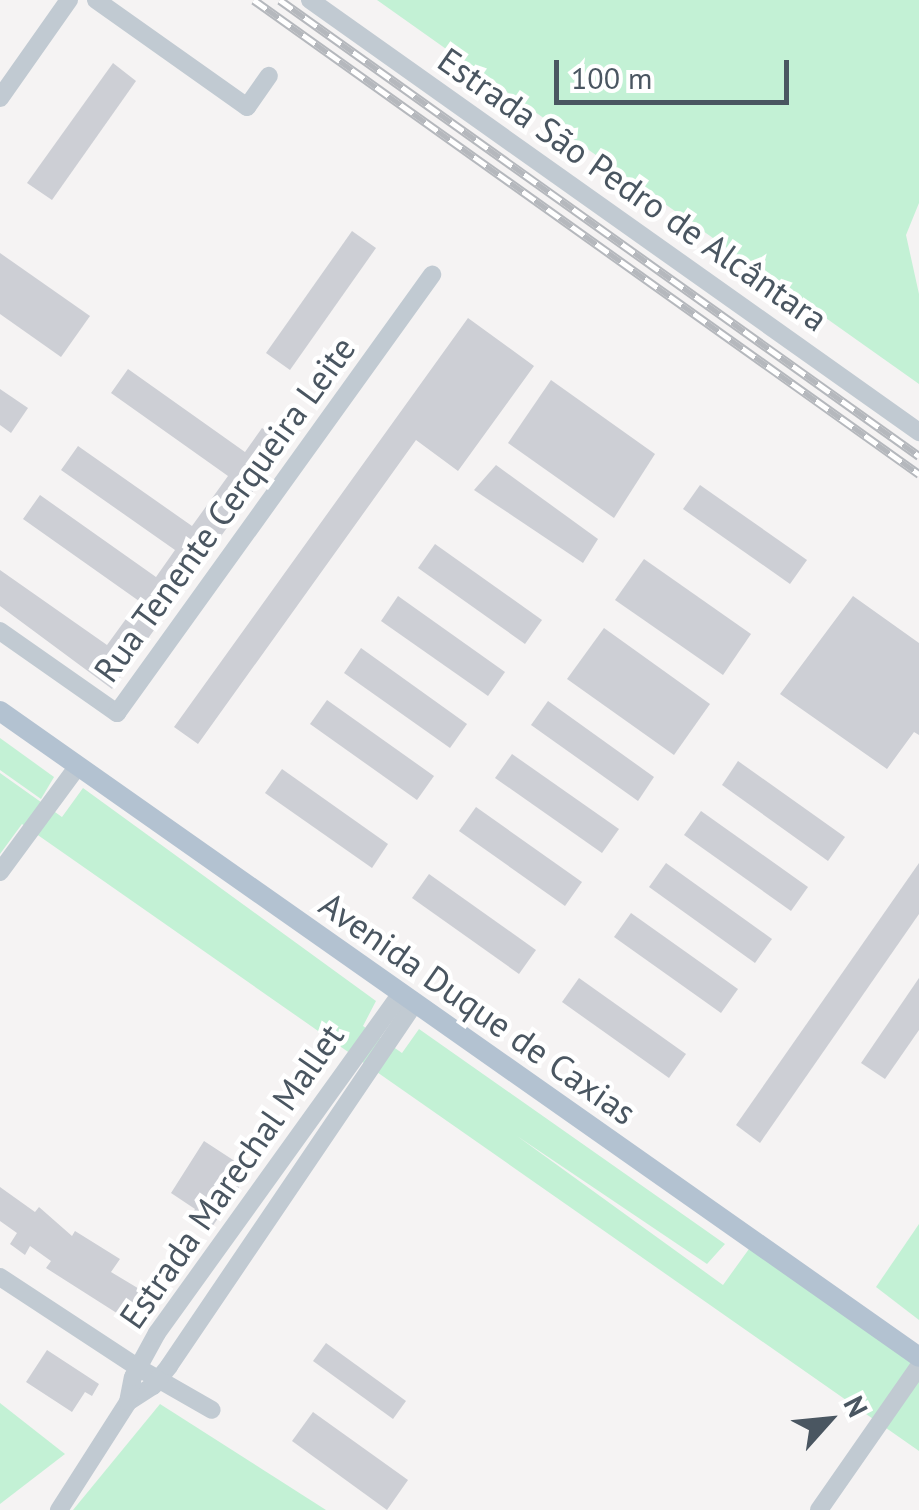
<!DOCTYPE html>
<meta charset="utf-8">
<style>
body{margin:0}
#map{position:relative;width:919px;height:1510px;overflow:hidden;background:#f5f3f3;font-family:"PT Sans",sans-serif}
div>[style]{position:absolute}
.green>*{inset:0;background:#c3f1d5}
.building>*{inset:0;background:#cdcfd5}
.minor>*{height:18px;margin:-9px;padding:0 9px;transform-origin:9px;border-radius:9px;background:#c1cad2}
.major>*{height:20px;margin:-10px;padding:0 10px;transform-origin:10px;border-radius:10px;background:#b3c2d1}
.rail>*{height:9px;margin-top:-4.5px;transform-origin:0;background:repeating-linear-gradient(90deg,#fff 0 15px,#b5b8bd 0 30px);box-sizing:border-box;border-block:2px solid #b5b8bd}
span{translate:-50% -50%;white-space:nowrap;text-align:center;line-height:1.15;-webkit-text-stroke:9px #fff;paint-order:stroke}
.street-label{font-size:35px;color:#4a5661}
.north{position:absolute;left:779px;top:1370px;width:100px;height:100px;-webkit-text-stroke:8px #fff;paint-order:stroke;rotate:63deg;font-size:28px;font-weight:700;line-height:40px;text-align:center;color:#4a5661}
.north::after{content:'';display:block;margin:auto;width:35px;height:45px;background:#4a5661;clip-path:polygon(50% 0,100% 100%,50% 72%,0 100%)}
.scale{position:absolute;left:554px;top:60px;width:235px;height:45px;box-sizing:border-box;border:5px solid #4a5661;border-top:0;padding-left:12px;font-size:30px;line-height:35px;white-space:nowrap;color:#4a5661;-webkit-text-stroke:8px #fff;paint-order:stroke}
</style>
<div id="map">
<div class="green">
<div style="clip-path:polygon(377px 0,919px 0,919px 203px,906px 235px,919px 294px,919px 384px)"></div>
<div style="clip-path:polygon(0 738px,54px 777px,41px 799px,0 770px)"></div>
<div style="clip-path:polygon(0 773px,62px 817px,83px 788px,376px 1001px,363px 1026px,402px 1053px,419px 1029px,725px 1244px,707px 1264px,517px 1136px,723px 1285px,754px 1242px,919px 1361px,919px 1451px,22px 824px,0 854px)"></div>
<div style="clip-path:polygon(919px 1224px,919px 1320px,876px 1287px)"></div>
<div style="clip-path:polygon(0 1403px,65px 1454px,0 1504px)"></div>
<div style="clip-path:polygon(160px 1404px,326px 1510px,73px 1510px)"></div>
</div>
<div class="building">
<div style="clip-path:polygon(113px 63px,136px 81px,52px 200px,27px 183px)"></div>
<div style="clip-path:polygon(352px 231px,376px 248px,290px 370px,266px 353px)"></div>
<div style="clip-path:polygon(0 253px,90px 316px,61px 357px,0 314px)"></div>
<div style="clip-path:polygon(468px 318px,534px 366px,458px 471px,416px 440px,198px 744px,174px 727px)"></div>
<div style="clip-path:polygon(128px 369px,245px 452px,262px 428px,286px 445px,112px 689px,0 606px,0 570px,107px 645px,139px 601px,23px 519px,40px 495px,156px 577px,175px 550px,61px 470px,78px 446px,192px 526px,228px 476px,111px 393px)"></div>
<div style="clip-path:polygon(551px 380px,655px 454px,614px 518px,508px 443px)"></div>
<div style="clip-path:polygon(0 389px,28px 408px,11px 433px,0 425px)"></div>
<div style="clip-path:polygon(496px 465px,598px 539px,583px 563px,474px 490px)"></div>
<div style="clip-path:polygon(700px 485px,807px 560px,790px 584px,683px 509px)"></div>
<div style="clip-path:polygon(435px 544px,542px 620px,525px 644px,418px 568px)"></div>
<div style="clip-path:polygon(644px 559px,751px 634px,723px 675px,615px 600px)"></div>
<div style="clip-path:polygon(398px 596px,505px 672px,488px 696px,381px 621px)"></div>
<div style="clip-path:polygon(853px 596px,919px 643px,919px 735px,914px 732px,887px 769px,780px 694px)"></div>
<div style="clip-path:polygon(604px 628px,710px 704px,674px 755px,567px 679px)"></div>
<div style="clip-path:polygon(361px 648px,467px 724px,450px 748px,344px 673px)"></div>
<div style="clip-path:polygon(327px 700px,434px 776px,417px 800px,310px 724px)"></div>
<div style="clip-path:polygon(548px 701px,654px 777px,638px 801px,531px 725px)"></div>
<div style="clip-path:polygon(512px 754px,619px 829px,602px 853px,495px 778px)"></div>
<div style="clip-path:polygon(738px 761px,845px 837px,828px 861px,722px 785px)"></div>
<div style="clip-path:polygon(282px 769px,388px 844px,372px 868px,265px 793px)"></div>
<div style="clip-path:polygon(476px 807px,582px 882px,565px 906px,459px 831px)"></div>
<div style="clip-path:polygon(701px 811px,808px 887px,791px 911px,684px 835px)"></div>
<div style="clip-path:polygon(666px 863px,772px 939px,755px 963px,649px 887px)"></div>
<div style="clip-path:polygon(919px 863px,919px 914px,760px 1143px,736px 1125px)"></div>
<div style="clip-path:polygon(429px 874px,536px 950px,519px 974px,412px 898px)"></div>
<div style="clip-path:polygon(631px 913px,738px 989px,721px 1013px,614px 937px)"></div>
<div style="clip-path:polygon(579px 978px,686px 1054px,669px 1078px,562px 1002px)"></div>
<div style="clip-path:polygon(919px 978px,919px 1030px,885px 1079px,861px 1063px)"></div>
<div style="clip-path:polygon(204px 1141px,250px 1171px,210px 1230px,190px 1217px,195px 1209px,171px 1193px)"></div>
<div style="clip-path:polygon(0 1187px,35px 1212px,39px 1207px,72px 1236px,75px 1231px,120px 1259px,111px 1272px,156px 1299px,143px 1317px,134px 1324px,46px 1268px,51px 1261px,30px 1246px,25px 1255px,10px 1244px,17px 1233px,0 1221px)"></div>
<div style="clip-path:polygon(326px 1343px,406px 1401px,393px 1419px,313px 1361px)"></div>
<div style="clip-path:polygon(47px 1350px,99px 1384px,92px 1396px,85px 1392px,72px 1412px,26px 1382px)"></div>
<div style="clip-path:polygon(313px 1412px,408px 1480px,387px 1510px,292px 1441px)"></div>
</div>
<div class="minor">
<div style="left:96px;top:0;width:185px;rotate:35.3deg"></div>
<div style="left:247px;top:107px;width:38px;rotate:-55deg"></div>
<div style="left:310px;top:0;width:747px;rotate:35.35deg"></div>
<div style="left:0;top:98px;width:120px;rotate:-54.9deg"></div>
<div style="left:0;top:631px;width:143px;rotate:35deg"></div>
<div style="left:117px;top:713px;width:540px;rotate:-54.28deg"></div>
<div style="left:0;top:872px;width:132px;rotate:-53.7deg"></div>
<div style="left:0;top:1277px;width:164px;rotate:33.3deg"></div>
<div style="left:137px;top:1367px;width:86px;rotate:29.8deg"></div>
<div style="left:128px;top:1402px;width:30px;rotate:-33deg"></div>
<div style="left:153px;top:1386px;width:26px;rotate:-51deg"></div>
<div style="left:169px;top:1366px;width:439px;rotate:-55.9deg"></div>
<div style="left:59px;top:1510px;width:128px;rotate:-57.4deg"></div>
<div style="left:128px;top:1402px;width:25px;rotate:-79deg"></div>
<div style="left:133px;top:1377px;width:50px;rotate:-61.4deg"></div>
<div style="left:157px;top:1333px;width:418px;rotate:-54.3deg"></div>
<div style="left:819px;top:1510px;width:175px;rotate:-55.2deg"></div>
</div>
<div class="major">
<div style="left:0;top:711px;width:1123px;rotate:35.1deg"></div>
</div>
<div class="rail">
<div style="left:254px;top:0;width:817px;rotate:35.48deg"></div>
<div style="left:280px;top:0;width:785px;rotate:35.51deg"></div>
</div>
<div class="street-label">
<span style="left:633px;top:189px;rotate:35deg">Estrada São Pedro de Alcântara</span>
<span style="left:224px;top:509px;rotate:-54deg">Rua Tenente Cerqueira Leite</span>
<span style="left:478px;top:1008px;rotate:35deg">Avenida Duque de Caxias</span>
<span style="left:231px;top:1176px;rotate:-55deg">Estrada Marechal Mallet</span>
</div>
<div class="north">N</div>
<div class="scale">100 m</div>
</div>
